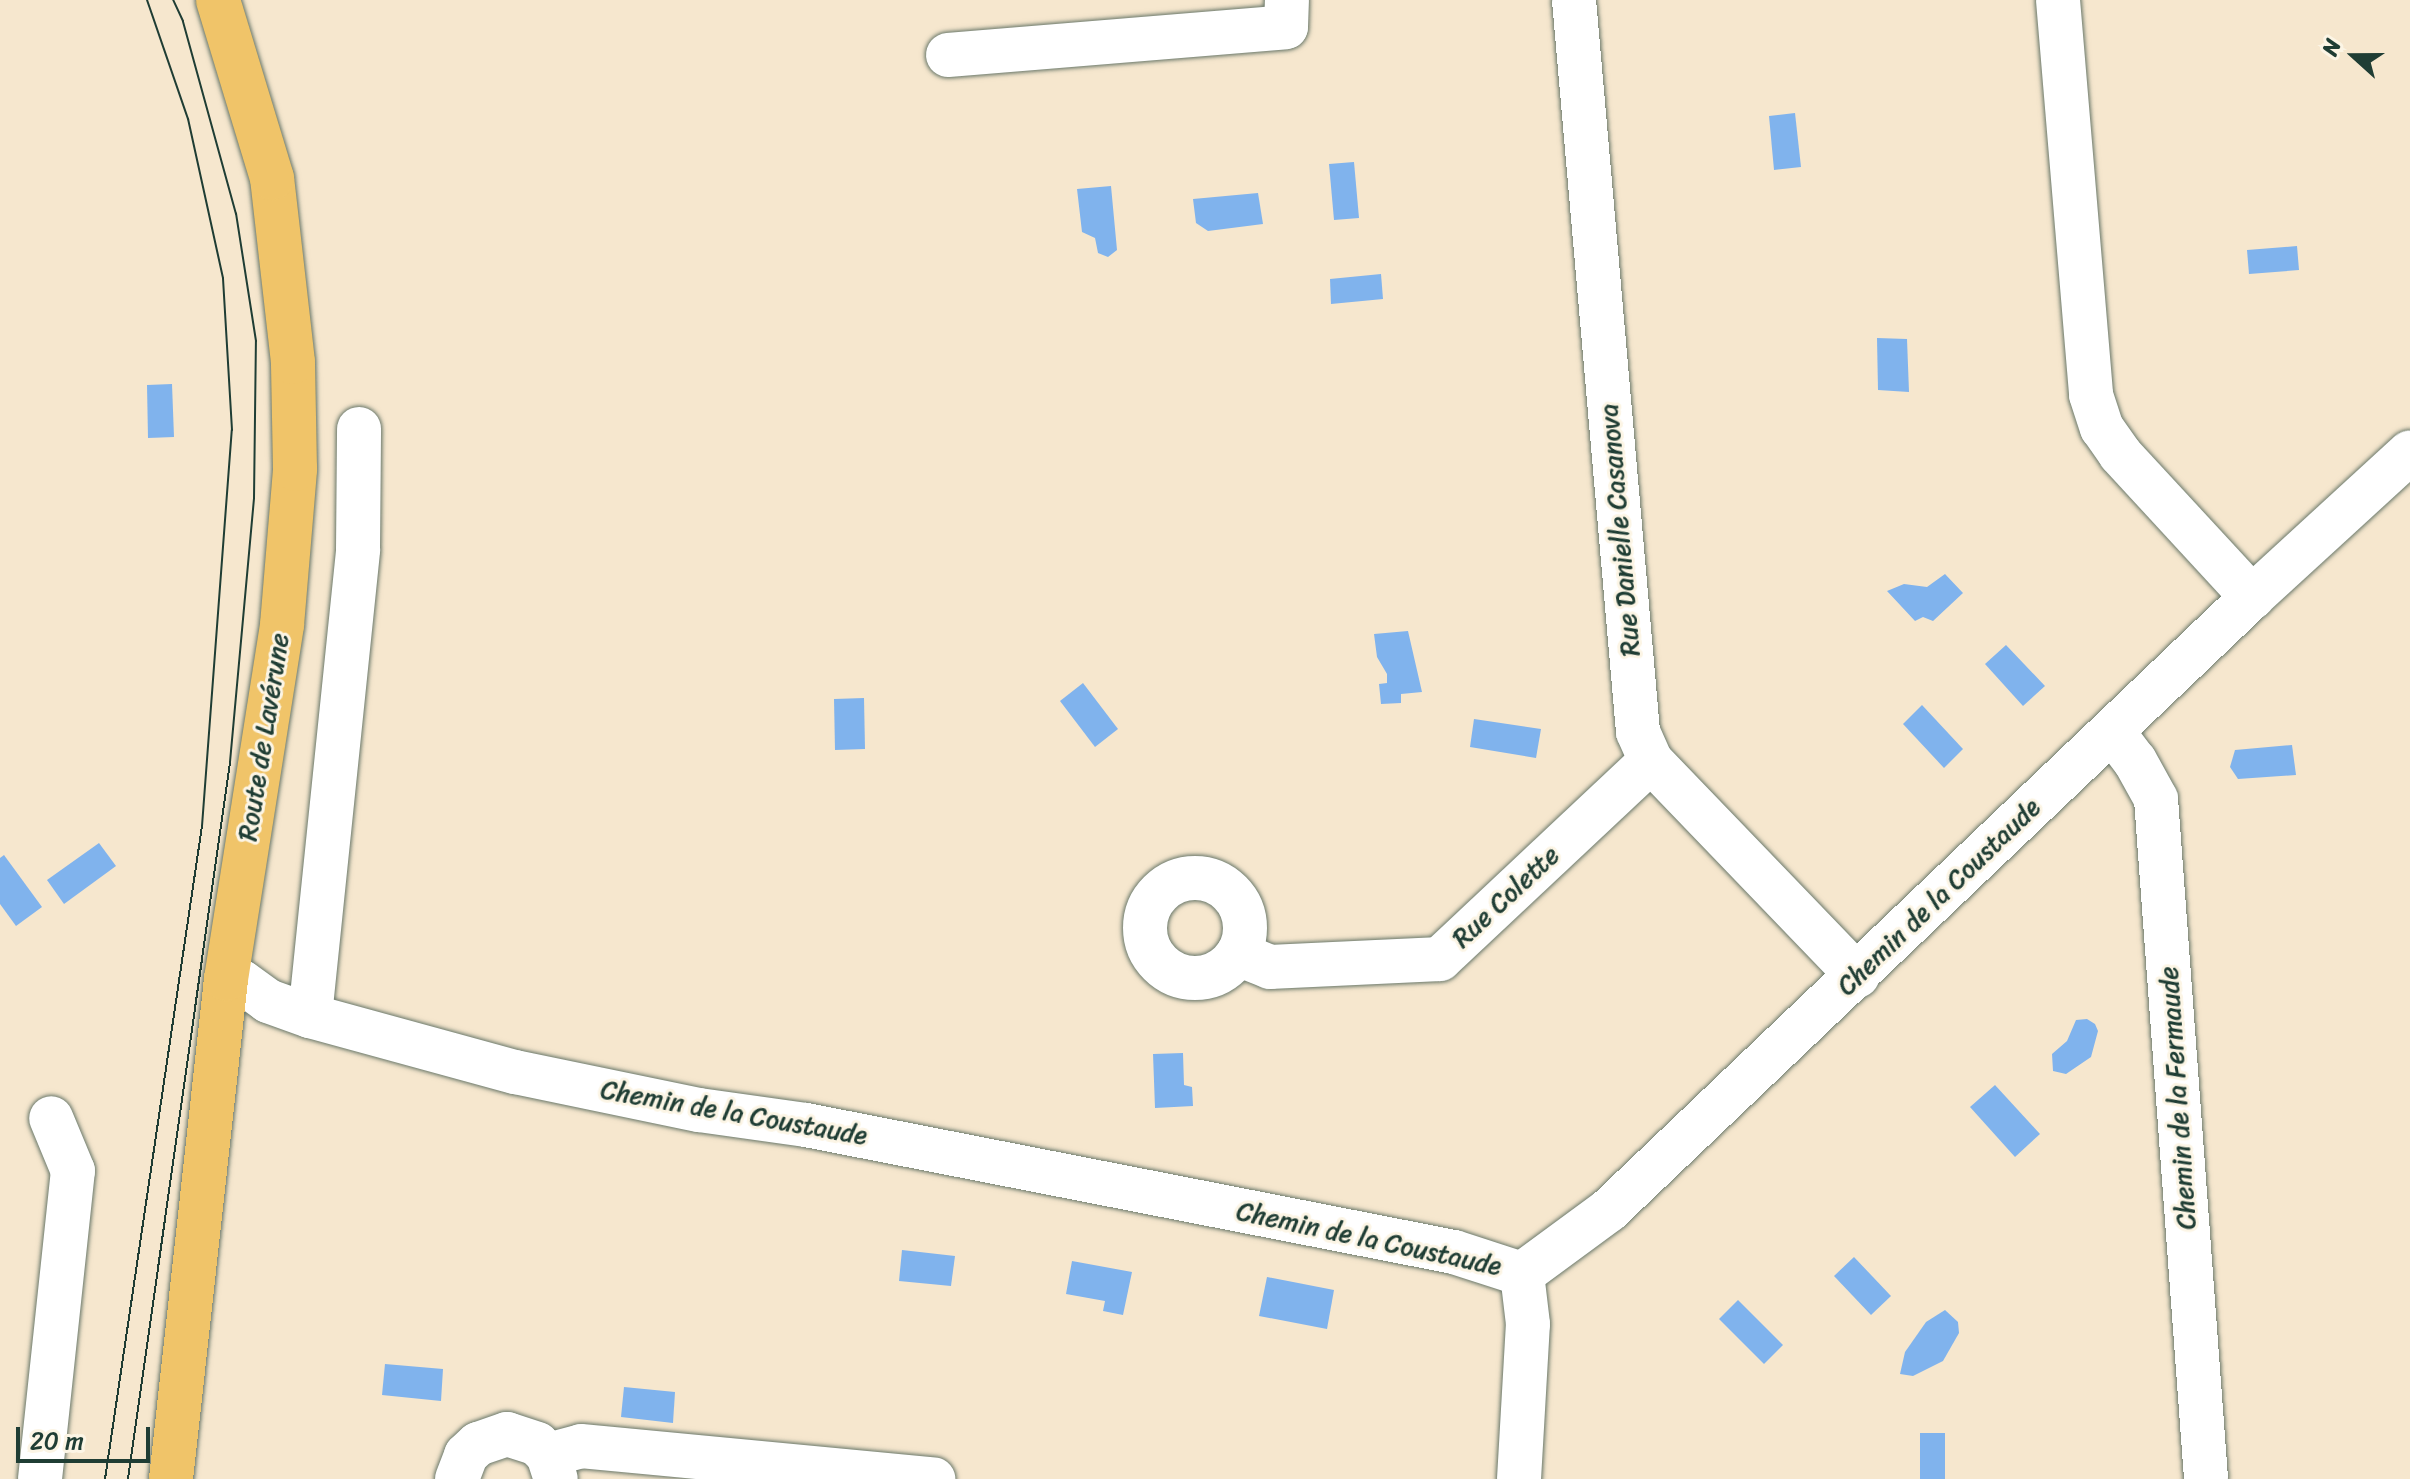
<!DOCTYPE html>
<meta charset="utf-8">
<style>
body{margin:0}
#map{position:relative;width:2410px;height:1479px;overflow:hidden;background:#f6e7ce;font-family:Sriracha,sans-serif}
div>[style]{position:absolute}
.water>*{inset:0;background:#80b3ed}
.roads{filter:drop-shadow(0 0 2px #6a786a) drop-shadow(0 0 2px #6a786a)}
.minor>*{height:44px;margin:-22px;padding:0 22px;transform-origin:22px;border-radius:22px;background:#fff}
.minor>.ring{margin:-22px;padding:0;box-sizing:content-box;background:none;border:44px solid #fff;border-radius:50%}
.major>*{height:44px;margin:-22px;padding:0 22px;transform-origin:22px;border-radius:22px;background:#f0c469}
.tram>*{height:2px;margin:-1px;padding:0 1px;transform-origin:1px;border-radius:1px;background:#1f3d34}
span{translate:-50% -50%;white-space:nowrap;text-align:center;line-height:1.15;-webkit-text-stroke:6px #fcf5e5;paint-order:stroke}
.street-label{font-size:26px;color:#1f3d34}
.north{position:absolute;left:2314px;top:16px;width:80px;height:80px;-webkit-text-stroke:6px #fcf5e5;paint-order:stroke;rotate:291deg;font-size:22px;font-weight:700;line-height:32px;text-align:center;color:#1f3d34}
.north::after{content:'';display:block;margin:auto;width:28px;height:36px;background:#1f3d34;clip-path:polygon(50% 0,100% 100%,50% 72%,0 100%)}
.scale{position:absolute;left:16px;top:1427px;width:134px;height:36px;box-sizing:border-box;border:4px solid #1f3d34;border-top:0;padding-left:10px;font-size:24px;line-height:28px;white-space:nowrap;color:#1f3d34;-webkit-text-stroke:6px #fcf5e5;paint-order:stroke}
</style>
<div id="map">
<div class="water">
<div style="clip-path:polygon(1795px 113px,1801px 167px,1774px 170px,1769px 116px)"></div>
<div style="clip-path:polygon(1354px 162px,1359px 218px,1334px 220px,1329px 164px)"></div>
<div style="clip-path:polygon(1111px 186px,1117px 250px,1108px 257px,1098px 253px,1095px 238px,1082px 232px,1077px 189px)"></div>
<div style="clip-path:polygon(1258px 193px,1263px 224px,1208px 231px,1196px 223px,1193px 199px)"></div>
<div style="clip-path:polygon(2297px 246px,2299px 270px,2249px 274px,2247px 250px)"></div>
<div style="clip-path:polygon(1381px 274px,1383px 299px,1331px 304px,1330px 279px)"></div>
<div style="clip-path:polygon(1877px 338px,1907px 339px,1909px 392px,1878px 390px)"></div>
<div style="clip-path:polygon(172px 384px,174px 437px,148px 438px,147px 385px)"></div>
<div style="clip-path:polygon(1945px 574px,1963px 593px,1933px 621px,1923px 617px,1915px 621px,1887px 591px,1904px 584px,1927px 587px)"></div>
<div style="clip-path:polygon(1408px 631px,1422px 692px,1401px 694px,1401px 703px,1381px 704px,1379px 684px,1387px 683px,1387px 674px,1377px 657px,1374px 634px)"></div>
<div style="clip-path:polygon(2006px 645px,2045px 686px,2023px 706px,1985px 664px)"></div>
<div style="clip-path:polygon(1083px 683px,1118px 729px,1095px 747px,1060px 701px)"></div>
<div style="clip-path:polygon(864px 698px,865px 749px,835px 750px,834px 699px)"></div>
<div style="clip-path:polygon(1922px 705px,1963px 749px,1944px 768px,1903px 724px)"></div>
<div style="clip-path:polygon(1474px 719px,1541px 729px,1536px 758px,1470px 747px)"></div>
<div style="clip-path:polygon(2292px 745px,2296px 775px,2238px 779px,2230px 767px,2235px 750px)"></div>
<div style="clip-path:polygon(99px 843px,116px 866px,64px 904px,47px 880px)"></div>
<div style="clip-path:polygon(4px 855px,42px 907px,16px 926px,0 904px,0 858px)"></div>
<div style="clip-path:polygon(2087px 1019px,2095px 1024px,2098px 1031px,2091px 1057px,2066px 1074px,2053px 1071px,2052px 1054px,2067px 1041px,2076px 1020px)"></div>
<div style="clip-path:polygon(1183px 1053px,1184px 1085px,1192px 1087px,1193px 1106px,1155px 1108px,1153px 1054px)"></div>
<div style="clip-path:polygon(1995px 1085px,2040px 1134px,2015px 1157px,1970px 1107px)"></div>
<div style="clip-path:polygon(902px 1250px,955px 1256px,951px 1286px,899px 1281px)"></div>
<div style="clip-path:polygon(1854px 1257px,1891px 1296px,1871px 1315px,1834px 1276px)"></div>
<div style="clip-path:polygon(1072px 1261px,1132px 1272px,1123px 1315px,1103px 1311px,1105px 1301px,1066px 1294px)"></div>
<div style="clip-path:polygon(1267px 1277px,1334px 1290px,1327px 1329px,1259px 1316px)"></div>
<div style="clip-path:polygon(1738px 1300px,1783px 1345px,1764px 1364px,1719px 1319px)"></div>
<div style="clip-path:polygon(1945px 1310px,1958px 1322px,1959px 1333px,1943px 1361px,1913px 1376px,1900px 1374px,1905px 1352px,1926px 1322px)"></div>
<div style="clip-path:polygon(385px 1364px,443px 1369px,441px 1401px,382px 1395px)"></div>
<div style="clip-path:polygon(624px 1387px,675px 1392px,673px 1423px,621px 1417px)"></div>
<div style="clip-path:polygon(1920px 1433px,1945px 1433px,1945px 1479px,1920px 1479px)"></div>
</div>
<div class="roads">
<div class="minor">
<div style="left:1574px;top:0;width:735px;rotate:85deg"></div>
<div style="left:1638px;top:732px;width:32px;rotate:66deg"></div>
<div style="left:1651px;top:761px;width:298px;rotate:46.1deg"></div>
<div style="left:2058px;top:0;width:396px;rotate:85.2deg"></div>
<div style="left:2091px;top:395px;width:35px;rotate:72deg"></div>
<div style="left:2102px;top:428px;width:32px;rotate:55deg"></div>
<div style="left:2120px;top:454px;width:195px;rotate:47.3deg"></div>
<div style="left:948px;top:55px;width:339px;rotate:-4.7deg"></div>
<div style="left:1286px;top:27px;width:27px;rotate:-88deg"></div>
<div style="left:2112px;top:731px;width:38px;rotate:53deg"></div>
<div style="left:2135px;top:761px;width:43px;rotate:61.1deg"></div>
<div style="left:2156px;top:799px;width:682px;rotate:85.79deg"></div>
<div class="ring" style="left:1145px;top:878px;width:56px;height:56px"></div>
<div style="left:1238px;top:954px;width:35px;rotate:22deg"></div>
<div style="left:1270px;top:967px;width:170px;rotate:-2.7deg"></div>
<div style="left:1440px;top:959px;width:289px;rotate:-43.2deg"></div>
<div style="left:226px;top:979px;width:16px;rotate:11deg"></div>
<div style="left:242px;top:982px;width:32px;rotate:36deg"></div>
<div style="left:268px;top:1001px;width:45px;rotate:19.7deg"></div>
<div style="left:310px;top:1016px;width:213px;rotate:15.3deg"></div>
<div style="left:515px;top:1072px;width:188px;rotate:11.7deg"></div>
<div style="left:699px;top:1110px;width:108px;rotate:8deg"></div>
<div style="left:806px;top:1125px;width:660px;rotate:11.09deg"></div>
<div style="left:1454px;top:1252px;width:71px;rotate:17.9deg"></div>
<div style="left:310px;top:1016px;width:469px;rotate:-84.1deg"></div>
<div style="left:358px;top:549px;width:120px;rotate:-89.5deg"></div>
<div style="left:1522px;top:1274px;width:108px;rotate:-36.3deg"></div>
<div style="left:1609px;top:1210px;width:888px;rotate:-43.63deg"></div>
<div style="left:2252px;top:597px;width:214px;rotate:-42.5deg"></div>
<div style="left:548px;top:1455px;width:34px;rotate:-15deg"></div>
<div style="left:581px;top:1446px;width:354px;rotate:5.4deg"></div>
<div style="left:40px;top:1479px;width:310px;rotate:-83.9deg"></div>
<div style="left:73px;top:1171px;width:57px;rotate:-112.5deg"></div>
<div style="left:457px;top:1479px;width:26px;rotate:-69deg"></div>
<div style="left:466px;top:1455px;width:16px;rotate:-43deg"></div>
<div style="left:478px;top:1444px;width:31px;rotate:-19deg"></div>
<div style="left:507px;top:1434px;width:32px;rotate:18deg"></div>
<div style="left:537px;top:1444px;width:16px;rotate:45deg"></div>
<div style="left:548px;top:1455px;width:25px;rotate:72deg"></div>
<div style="left:1519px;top:1479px;width:155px;rotate:-86.7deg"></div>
<div style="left:1528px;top:1324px;width:50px;rotate:-96.8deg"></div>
</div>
<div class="major">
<div style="left:171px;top:1479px;width:503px;rotate:-83.72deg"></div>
<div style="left:226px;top:979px;width:358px;rotate:-81deg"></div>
<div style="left:282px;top:625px;width:157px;rotate:-85.2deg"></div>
<div style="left:295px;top:469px;width:107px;rotate:-91.1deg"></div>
<div style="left:293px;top:362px;width:185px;rotate:-96.5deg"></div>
<div style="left:272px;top:178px;width:186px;rotate:-106.9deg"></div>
</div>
</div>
<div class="tram">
<div style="left:105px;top:1479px;width:660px;rotate:-81.55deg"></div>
<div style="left:202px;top:826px;width:397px;rotate:-85.7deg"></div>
<div style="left:232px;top:430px;width:152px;rotate:-93.4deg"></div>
<div style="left:223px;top:278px;width:163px;rotate:-102.4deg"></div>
<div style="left:188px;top:119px;width:126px;rotate:-109deg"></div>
<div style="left:128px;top:1479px;width:724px;rotate:-81.9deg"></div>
<div style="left:230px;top:762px;width:265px;rotate:-84.8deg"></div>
<div style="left:254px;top:498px;width:157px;rotate:-89.3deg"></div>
<div style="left:256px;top:341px;width:129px;rotate:-98.9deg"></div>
<div style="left:236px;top:214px;width:200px;rotate:-105.4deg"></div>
<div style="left:183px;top:21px;width:23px;rotate:-115deg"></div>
</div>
<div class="street-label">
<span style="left:1620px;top:530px;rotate:-95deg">Rue Danielle Casanova</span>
<span style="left:264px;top:737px;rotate:-81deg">Route de Lavérune</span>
<span style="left:1506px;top:897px;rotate:-43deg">Rue Colette</span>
<span style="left:1939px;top:897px;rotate:-44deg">Chemin de la Coustaude</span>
<span style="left:2178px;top:1098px;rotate:-94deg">Chemin de la Fermaude</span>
<span style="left:734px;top:1113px;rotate:10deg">Chemin de la Coustaude</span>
<span style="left:1369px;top:1239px;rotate:12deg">Chemin de la Coustaude</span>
</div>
<div class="north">N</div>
<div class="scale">20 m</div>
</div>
